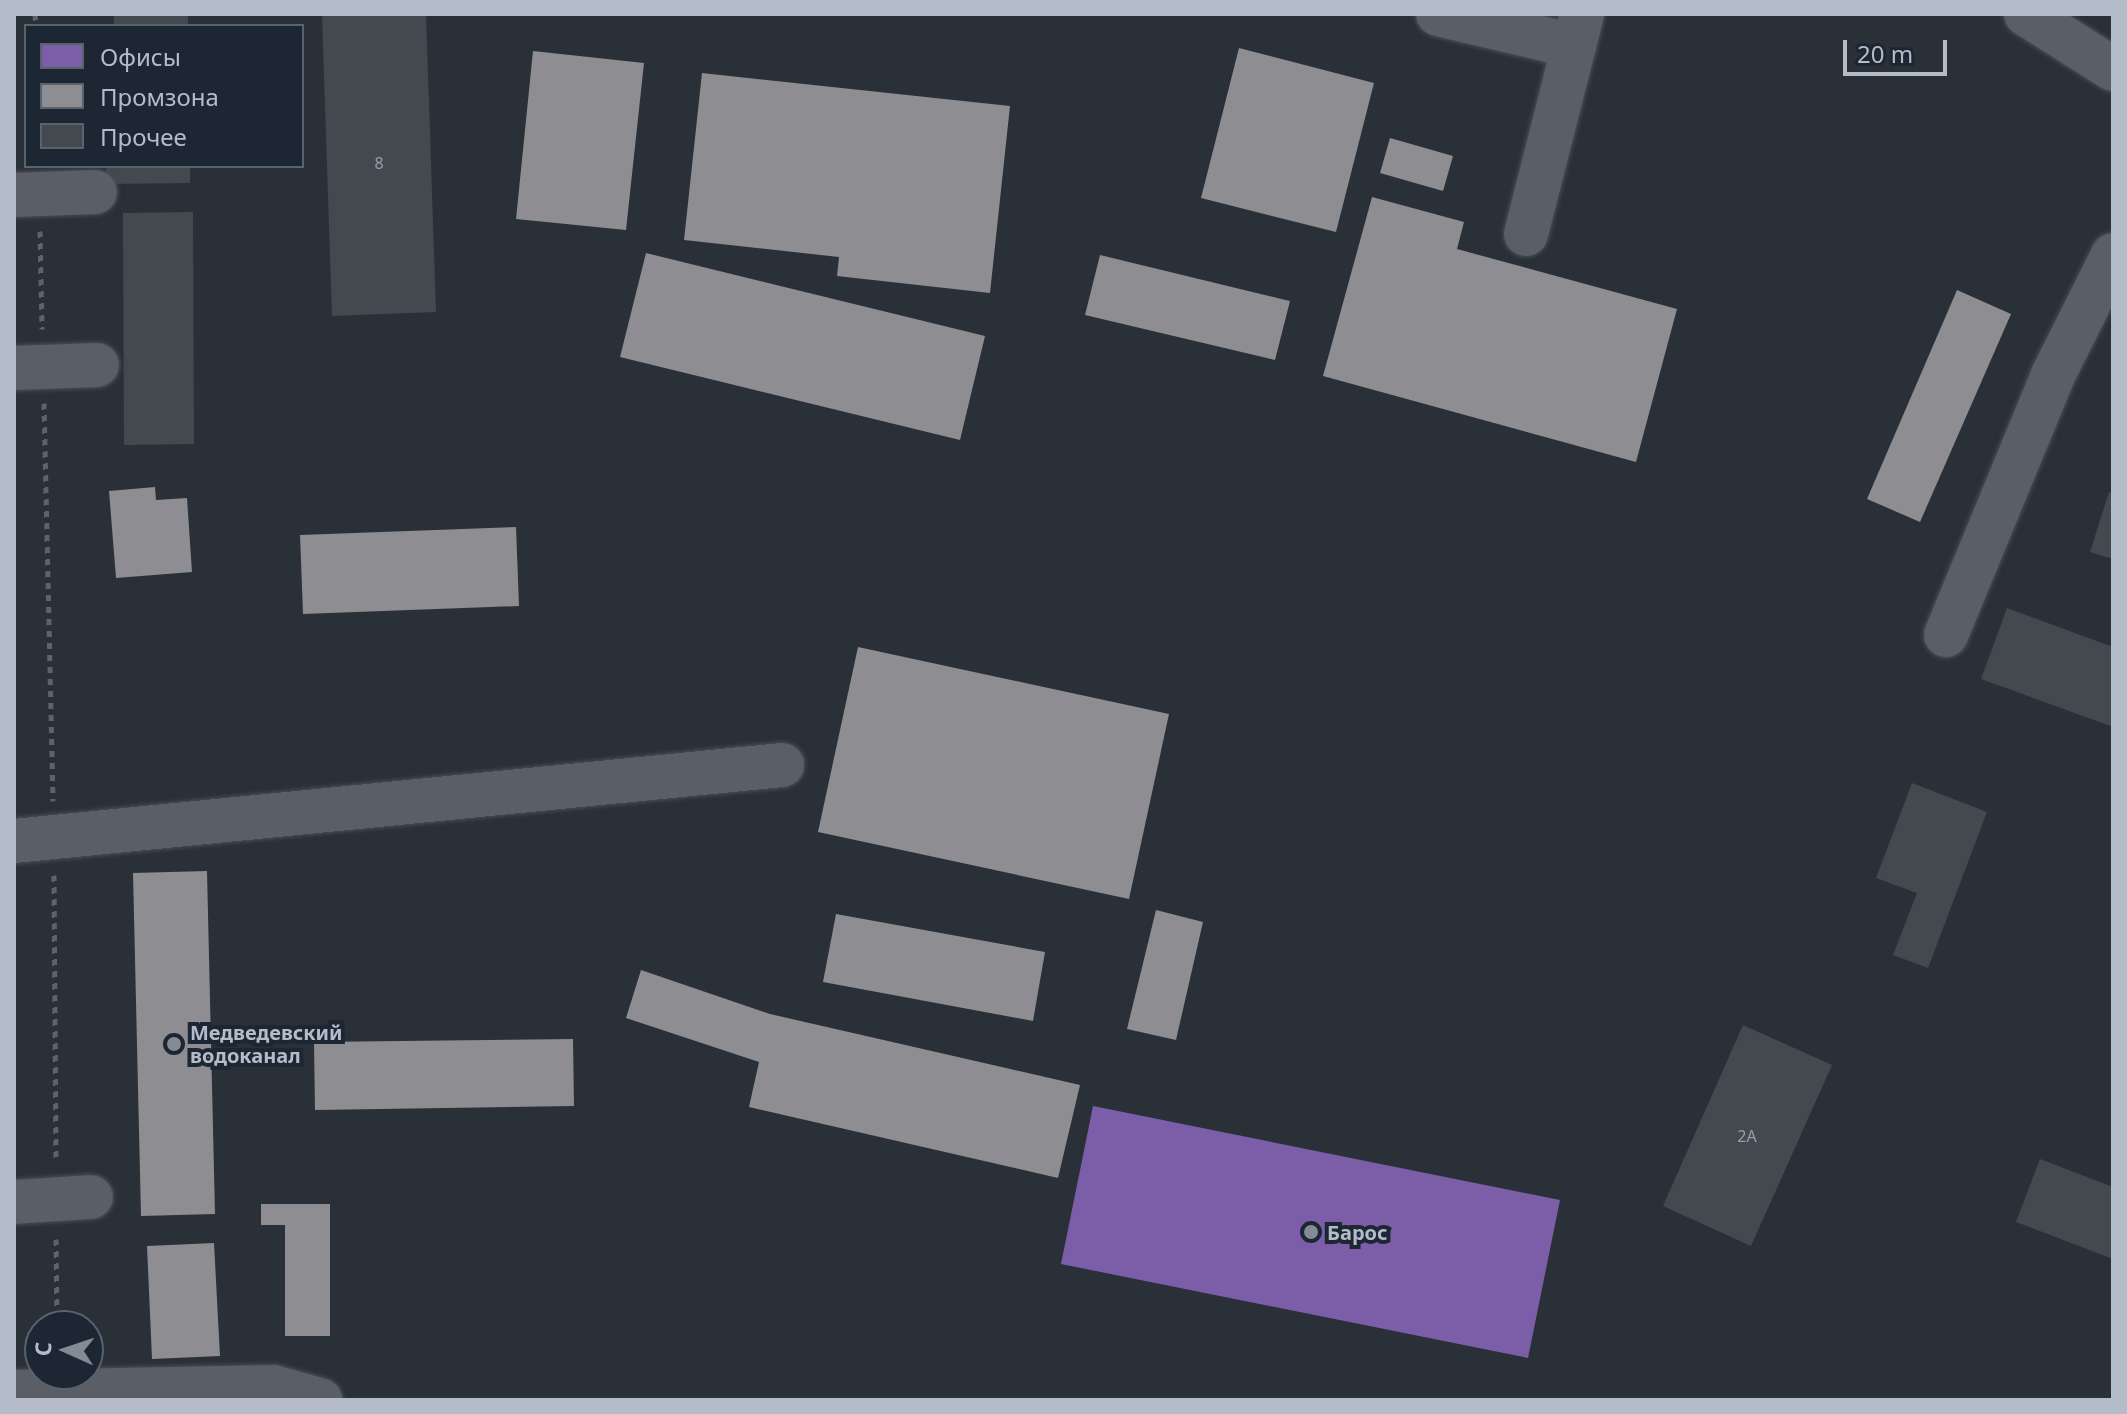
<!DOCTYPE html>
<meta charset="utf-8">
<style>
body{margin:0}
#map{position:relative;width:2127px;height:1414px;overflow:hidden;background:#2a3038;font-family:"Noto Sans",sans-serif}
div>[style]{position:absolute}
.offices>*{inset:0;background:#7b5ea7}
.industry>*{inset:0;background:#8d8d92}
.building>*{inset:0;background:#444950}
.path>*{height:5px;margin-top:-2.5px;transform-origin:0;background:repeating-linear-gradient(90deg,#5d636a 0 6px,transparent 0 12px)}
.roads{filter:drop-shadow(0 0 2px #484c53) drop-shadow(0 0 2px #484c53)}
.minor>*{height:44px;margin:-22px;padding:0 22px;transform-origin:22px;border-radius:22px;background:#5a5e66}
.dots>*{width:22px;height:22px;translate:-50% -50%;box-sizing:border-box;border:4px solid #1d2633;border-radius:50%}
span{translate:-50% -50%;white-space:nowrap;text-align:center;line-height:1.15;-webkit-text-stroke:8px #1d2633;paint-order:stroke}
.number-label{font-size:16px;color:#989fab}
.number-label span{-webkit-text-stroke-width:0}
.poi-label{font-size:20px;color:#b4bcc9;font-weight:700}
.left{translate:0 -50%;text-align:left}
.frame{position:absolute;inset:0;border:16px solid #b4bcc9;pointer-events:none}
.legend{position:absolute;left:24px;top:24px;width:280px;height:144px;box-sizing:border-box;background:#1d2633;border:2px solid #59626f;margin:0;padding:10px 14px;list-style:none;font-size:24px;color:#b4bcc9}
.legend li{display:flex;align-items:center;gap:16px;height:40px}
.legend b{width:40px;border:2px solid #59626f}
.north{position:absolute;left:24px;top:1310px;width:80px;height:80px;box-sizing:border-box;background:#1d2633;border:2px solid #59626f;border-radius:50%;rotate:273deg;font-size:22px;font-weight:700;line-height:32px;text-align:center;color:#b4bcc9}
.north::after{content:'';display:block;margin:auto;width:28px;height:36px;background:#848b96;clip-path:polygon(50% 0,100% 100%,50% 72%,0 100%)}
.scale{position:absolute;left:1843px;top:40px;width:104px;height:36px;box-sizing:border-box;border:4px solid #b4bcc9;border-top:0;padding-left:10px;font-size:24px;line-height:28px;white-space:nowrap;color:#b4bcc9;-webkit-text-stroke:6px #1d2633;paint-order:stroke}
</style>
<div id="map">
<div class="offices">
<div style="clip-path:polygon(1093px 1106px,1560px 1200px,1528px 1358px,1061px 1264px)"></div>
</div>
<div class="industry">
<div style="clip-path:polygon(1239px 48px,1374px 83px,1336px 232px,1201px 198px)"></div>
<div style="clip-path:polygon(533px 51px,644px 63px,626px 230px,516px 219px)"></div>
<div style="clip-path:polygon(702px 73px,1010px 106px,990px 293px,837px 276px,839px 257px,684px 240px)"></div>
<div style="clip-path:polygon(1390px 138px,1453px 156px,1443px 191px,1380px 173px)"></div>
<div style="clip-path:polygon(1372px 197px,1464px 222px,1457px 249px,1677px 309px,1636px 462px,1323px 376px)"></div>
<div style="clip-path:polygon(646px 253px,985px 336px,960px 440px,620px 357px)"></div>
<div style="clip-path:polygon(1100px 255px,1290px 301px,1275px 360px,1085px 315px)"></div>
<div style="clip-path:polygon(1957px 290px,2011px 314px,1920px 522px,1867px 499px)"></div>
<div style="clip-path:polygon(155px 487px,156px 500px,187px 498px,192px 572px,116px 578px,109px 491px)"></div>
<div style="clip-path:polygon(516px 527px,519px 606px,303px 614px,300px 535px)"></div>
<div style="clip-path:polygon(858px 647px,1169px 714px,1129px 899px,818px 832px)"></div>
<div style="clip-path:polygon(207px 871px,215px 1214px,141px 1216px,133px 873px)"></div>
<div style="clip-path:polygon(1156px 910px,1203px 922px,1176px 1040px,1127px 1029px)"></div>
<div style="clip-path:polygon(836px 914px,1045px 952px,1033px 1021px,823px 982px)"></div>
<div style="clip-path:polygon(641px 970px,770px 1014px,1080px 1085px,1058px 1178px,749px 1107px,759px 1062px,626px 1018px)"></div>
<div style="clip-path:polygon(573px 1039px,574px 1106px,315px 1110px,314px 1042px)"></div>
<div style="clip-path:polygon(261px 1204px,330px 1204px,330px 1336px,285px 1336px,285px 1225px,261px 1225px)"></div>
<div style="clip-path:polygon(214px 1243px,220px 1356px,152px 1359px,147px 1246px)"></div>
</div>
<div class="building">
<div style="clip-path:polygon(114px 14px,188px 14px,188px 26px,114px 26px)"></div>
<div style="clip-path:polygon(322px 14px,426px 14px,436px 312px,332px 316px)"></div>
<div style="clip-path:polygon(106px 166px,190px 166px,190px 183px,106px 184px)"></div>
<div style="clip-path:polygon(193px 212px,194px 444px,124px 445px,123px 213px)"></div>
<div style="clip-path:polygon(2109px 492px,2113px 493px,2113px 559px,2090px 552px)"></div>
<div style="clip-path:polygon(2007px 608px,2113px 647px,2113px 727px,1981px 679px)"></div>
<div style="clip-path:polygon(1912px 783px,1987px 812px,1928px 968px,1893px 955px,1917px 893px,1876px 878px)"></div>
<div style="clip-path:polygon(1743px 1025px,1832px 1065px,1751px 1246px,1663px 1206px)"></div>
<div style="clip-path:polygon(2040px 1159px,2113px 1187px,2113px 1259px,2016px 1222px)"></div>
</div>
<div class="path">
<div style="left:35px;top:14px;width:12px;rotate:85deg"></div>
<div style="left:40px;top:231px;width:98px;rotate:88.8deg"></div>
<div style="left:44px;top:403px;width:398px;rotate:88.7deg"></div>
<div style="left:54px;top:875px;width:286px;rotate:89.6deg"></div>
<div style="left:56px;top:1239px;width:87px;rotate:89.3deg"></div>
</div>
<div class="roads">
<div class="minor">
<div style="left:1438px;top:14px;width:140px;rotate:13.2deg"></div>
<div style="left:2026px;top:14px;width:103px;rotate:32.3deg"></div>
<div style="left:14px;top:195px;width:81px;rotate:-2.1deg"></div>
<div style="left:1526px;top:234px;width:227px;rotate:-75.7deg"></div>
<div style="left:14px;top:368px;width:83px;rotate:-2.1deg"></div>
<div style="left:1946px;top:635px;width:281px;rotate:-67.6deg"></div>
<div style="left:2053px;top:375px;width:134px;rotate:-63.4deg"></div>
<div style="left:14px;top:841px;width:772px;rotate:-5.65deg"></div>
<div style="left:14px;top:1202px;width:77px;rotate:-3.7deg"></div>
<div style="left:14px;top:1392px;width:259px;rotate:-1.1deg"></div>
<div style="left:273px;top:1387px;width:49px;rotate:15.5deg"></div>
</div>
</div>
<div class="dots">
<div style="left:174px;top:1044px;background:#848b96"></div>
<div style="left:1311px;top:1232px;background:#848b96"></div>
</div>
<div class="number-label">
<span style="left:379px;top:163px">8</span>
<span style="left:1747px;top:1136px">2А</span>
</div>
<div class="poi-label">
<span class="left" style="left:190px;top:1044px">Медведевский<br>водоканал</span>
<span class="left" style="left:1327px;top:1232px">Барос</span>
</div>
<div class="frame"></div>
<ul class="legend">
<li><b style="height:22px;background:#7b5ea7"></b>Офисы</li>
<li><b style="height:22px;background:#8d8d92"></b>Промзона</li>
<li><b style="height:22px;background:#444950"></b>Прочее</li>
</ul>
<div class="north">С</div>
<div class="scale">20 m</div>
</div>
